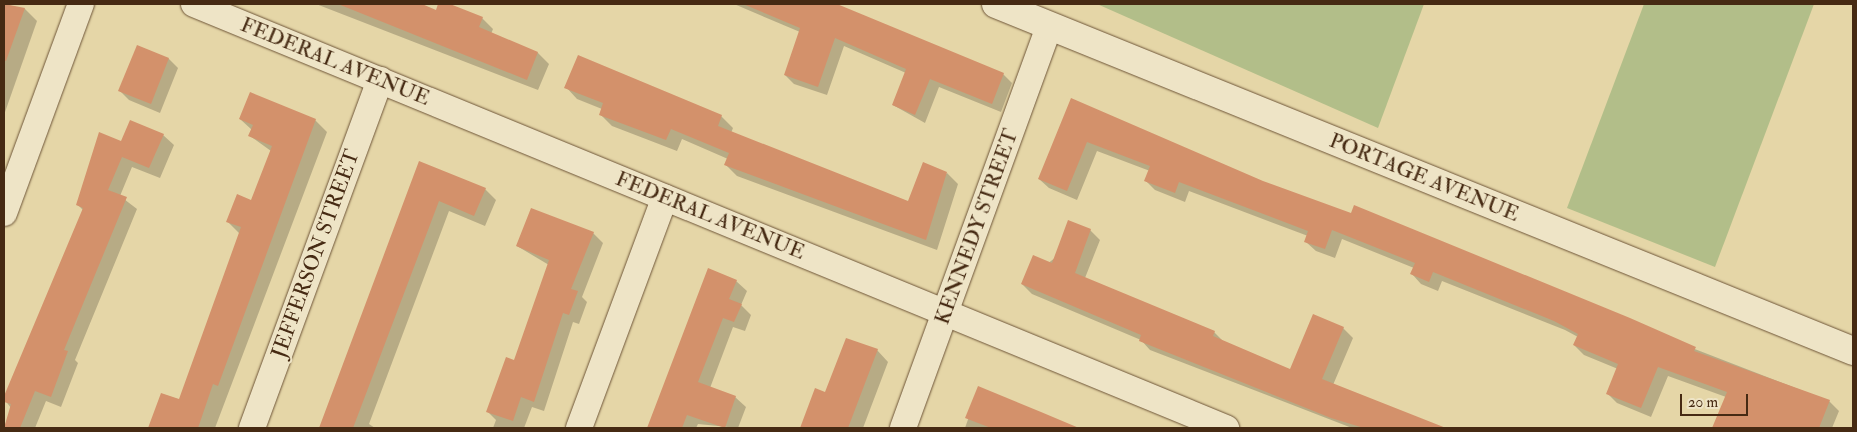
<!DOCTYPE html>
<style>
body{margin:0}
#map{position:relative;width:1857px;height:432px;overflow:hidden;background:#e5d6a7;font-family:"IM FELL Double Pica",serif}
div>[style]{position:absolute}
.green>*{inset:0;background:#b2be89}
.shadow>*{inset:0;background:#0003}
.building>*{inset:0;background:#d3916b}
.roads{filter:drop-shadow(0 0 1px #6e5538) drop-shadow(0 0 1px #6e5538)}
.street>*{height:26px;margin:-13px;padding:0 13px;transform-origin:13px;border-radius:13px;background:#eee4c6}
.secondary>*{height:28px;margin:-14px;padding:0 14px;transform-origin:14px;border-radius:14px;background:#eee4c6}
span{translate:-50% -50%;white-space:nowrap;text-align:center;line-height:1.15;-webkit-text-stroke:4px #eee4c6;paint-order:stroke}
.street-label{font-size:21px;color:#462a13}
.frame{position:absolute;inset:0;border:5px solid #462a13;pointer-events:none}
.scale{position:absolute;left:1680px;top:394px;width:68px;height:22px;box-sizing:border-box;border:2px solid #462a13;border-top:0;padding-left:6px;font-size:15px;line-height:18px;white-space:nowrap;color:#462a13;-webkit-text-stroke:4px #eee4c6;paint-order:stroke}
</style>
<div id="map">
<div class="green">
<div style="clip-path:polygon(1097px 4px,1424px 4px,1378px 128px)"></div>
<div style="clip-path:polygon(1644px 4px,1814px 4px,1715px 267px,1567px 208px)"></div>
</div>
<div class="shadow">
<div style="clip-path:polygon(4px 4px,25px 9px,37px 21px,4px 115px)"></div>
<div style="clip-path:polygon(316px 4px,413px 4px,436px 11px,440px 4px,447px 4px,482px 18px,493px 29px,491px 34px,538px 53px,549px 64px,538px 90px)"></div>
<div style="clip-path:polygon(734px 4px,826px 4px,1003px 74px,1012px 83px,1001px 112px,939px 87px,925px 123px,893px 105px,906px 73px,844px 46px,827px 95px,794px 84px,785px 75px,800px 32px)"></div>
<div style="clip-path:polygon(138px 46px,169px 59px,178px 68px,160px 113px,129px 100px,120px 91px)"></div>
<div style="clip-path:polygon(566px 87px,721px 116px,733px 128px,731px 133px,909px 202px,947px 173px,958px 184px,937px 250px,737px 176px,726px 165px,728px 159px,682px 139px,677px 151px,612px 126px,600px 114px,602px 109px,577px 99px)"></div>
<div style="clip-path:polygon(1072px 100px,1263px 182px,1829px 401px,1839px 411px,1832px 428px,1789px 428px,1792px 423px,1769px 413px,1763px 428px,1713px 428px,1726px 397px,1668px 376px,1651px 417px,1617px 403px,1607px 393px,1618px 369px,1584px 355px,1574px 345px,1578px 337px,1565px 330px,1442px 281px,1438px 291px,1421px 284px,1412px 274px,1414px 268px,1342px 239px,1335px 258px,1316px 251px,1306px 242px,1308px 236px,1189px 191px,1185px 202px,1155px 190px,1146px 181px,1150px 171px,1097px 151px,1077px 200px,1049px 188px,1039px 179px)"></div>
<div style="clip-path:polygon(240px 119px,315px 120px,327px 132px,215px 428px,150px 428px,162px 394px,180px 400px,240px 234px,228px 222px,252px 201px,271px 151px,250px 136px,252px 130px)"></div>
<div style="clip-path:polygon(163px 135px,174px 145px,160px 178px,132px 167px,120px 196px,137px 209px,75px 360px,78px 363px,61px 407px,46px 401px,35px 428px,4px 428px,11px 408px,4px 399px,83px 210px,78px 205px,122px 143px)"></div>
<div style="clip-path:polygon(420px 163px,485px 189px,496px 200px,485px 226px,449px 211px,369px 424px,375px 428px,321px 428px)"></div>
<div style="clip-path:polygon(1090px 230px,1100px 240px,1085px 278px,1214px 332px,1224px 342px,1291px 371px,1343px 328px,1353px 338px,1333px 385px,1440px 428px,1352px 428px,1150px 350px,1141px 340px,1032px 294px,1022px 284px)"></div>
<div style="clip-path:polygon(593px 233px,603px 243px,582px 297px,587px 302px,579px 324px,573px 322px,544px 411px,532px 407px,524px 428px,493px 428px,496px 420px,488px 412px,514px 362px,549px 265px,517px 246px)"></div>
<div style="clip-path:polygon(709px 269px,736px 281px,747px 291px,741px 305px,751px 315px,745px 331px,733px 327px,710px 388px,735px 397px,746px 407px,738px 428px,698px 424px,696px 428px,649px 428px)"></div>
<div style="clip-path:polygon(877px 350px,888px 362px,863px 428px,801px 428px,815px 390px,826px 394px)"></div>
<div style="clip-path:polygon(979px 388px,1076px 428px,965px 428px)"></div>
</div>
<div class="building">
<div style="clip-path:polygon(4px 4px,25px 8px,6px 61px,4px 60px)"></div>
<div style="clip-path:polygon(338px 4px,422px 4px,436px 10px,438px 4px,450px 4px,483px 17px,479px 27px,538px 52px,527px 80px)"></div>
<div style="clip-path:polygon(743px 4px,837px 4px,1004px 73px,992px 104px,930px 79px,915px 115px,892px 105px,906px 69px,835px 38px,818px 87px,784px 75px,800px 28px)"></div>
<div style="clip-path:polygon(137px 45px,169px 58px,151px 104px,118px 91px)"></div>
<div style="clip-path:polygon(578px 55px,722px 115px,718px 126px,908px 201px,923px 162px,947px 172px,926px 240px,724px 165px,729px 153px,671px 129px,666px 140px,599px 115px,603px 103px,564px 88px)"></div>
<div style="clip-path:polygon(250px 92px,316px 119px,218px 386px,213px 384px,198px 428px,148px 428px,161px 393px,179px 399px,241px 227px,226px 222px,237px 194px,251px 200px,272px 146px,248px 136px,253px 125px,239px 119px)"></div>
<div style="clip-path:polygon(1071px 98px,1263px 181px,1351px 213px,1354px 205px,1630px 318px,1696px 347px,1694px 351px,1830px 400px,1819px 428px,1712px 428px,1727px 392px,1658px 367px,1641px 408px,1606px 394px,1618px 364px,1573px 345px,1578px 334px,1554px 321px,1433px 272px,1429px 282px,1410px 274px,1415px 263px,1332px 230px,1325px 249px,1304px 242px,1308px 231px,1179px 182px,1175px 193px,1144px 181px,1150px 166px,1087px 142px,1067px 191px,1038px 179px)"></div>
<div style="clip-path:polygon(130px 120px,164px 134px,149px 168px,122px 157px,108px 190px,127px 197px,64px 350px,68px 351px,51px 397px,35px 391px,20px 428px,4px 428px,11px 404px,4px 402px,4px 396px,83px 208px,76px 205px,99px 132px,121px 141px)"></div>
<div style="clip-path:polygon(419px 161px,486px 188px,474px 216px,439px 201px,353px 428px,319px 428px)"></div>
<div style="clip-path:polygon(531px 208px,594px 232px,571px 289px,578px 291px,569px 315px,563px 313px,534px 402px,521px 397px,513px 421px,486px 412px,506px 357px,514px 360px,549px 260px,516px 246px)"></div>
<div style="clip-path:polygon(1068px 220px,1091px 229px,1075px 273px,1215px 331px,1213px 336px,1290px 369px,1313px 314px,1344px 327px,1322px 379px,1446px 428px,1364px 428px,1331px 418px,1139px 341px,1141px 335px,1021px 284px,1033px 255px,1052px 263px)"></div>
<div style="clip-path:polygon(708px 268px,737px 280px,729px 299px,742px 304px,734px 322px,723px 318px,698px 382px,736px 396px,725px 428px,687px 415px,682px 428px,647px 428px)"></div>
<div style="clip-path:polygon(846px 338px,878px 349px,848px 428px,800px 428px,815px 388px,825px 392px)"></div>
<div style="clip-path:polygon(978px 386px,1041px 412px,1079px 428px,991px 428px,965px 418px)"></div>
</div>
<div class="roads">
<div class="street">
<div style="left:194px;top:4px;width:1116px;rotate:22.34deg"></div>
<div style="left:4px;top:213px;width:223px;rotate:-69.8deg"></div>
<div style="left:252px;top:428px;width:371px;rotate:-69.8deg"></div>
<div style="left:579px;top:428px;width:246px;rotate:-69.6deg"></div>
<div style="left:903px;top:428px;width:428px;rotate:-70deg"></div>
</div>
<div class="secondary">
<div style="left:996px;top:4px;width:925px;rotate:22.04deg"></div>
</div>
</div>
<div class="street-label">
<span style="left:335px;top:62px;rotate:22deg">FEDERAL AVENUE</span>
<span style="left:1424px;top:178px;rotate:22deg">PORTAGE AVENUE</span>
<span style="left:710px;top:216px;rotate:22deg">FEDERAL AVENUE</span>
<span style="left:977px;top:227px;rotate:-70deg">KENNEDY STREET</span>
<span style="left:316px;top:254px;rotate:-70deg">JEFFERSON STREET</span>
</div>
<div class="frame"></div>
<div class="scale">20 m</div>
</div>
